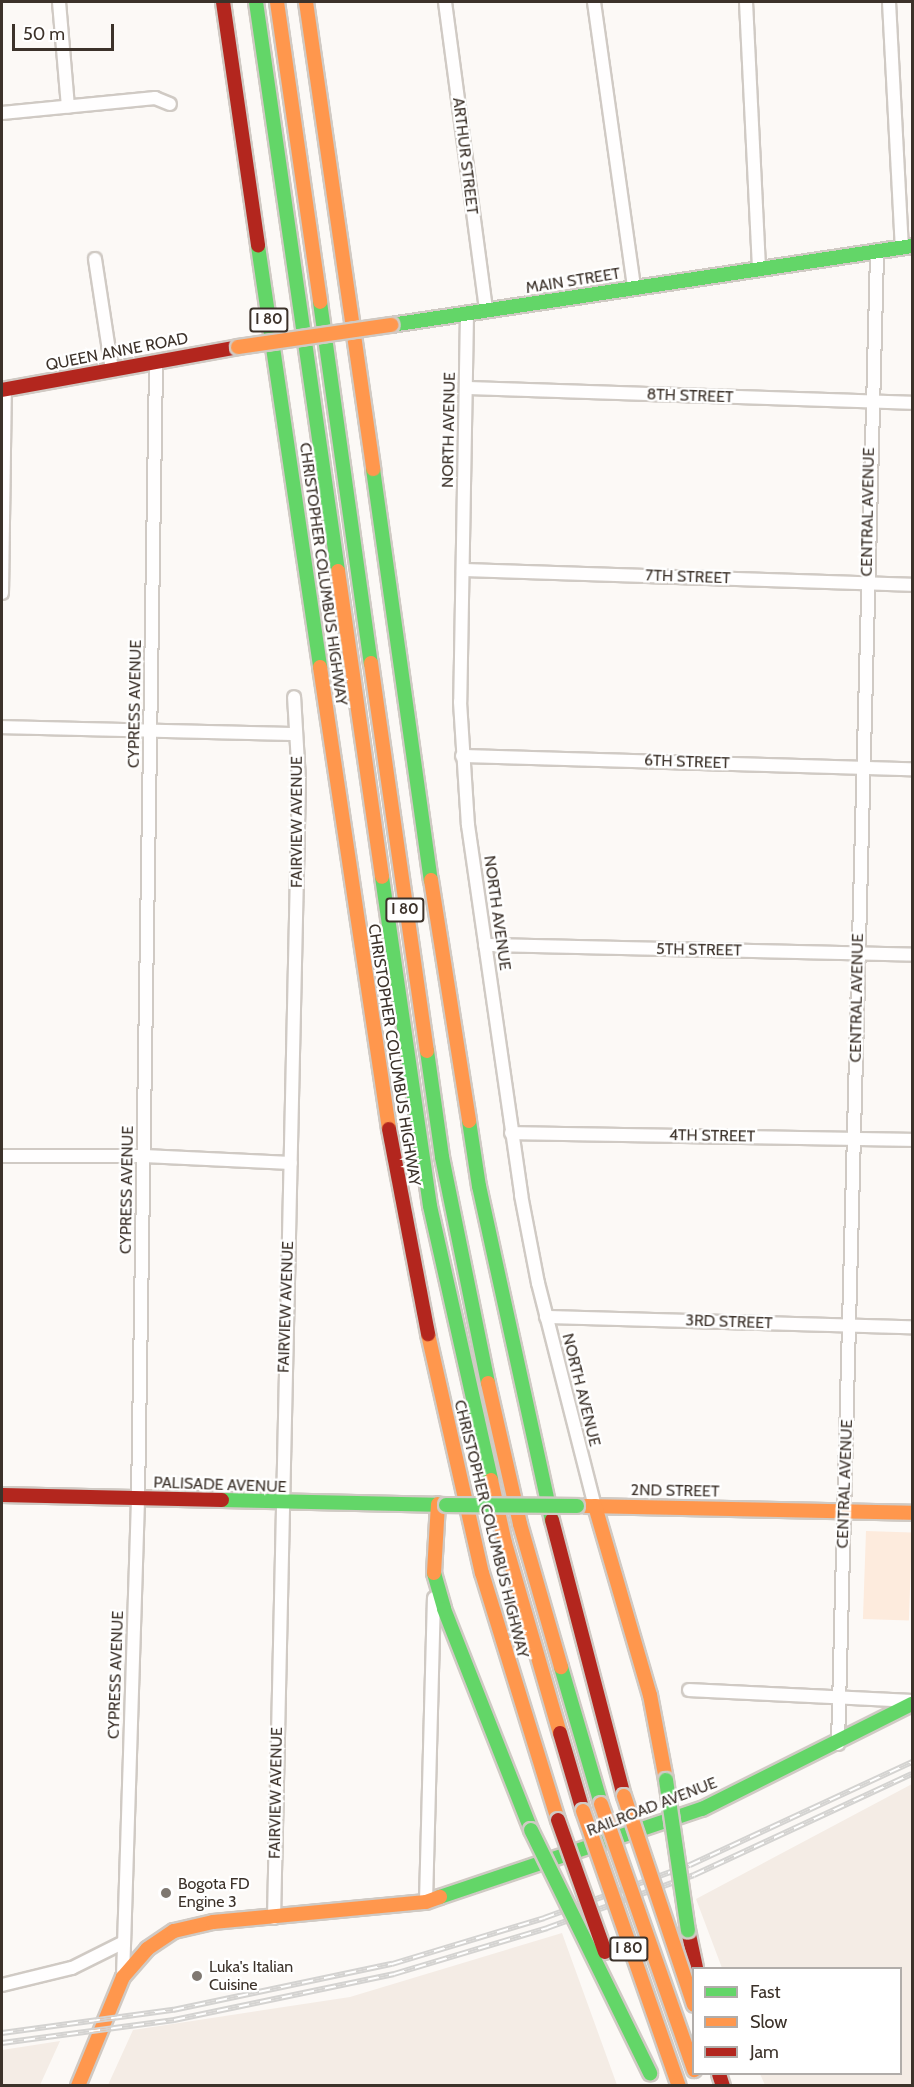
<!DOCTYPE html>
<style>
body{margin:0}
#map{position:relative;width:914px;height:2087px;overflow:hidden;background:#fcf9f6;font-family:Cabin,sans-serif}
div>[style]{position:absolute}
.built>*{inset:0;background:#f4ece5}
.green>*{inset:0;background:#fdebdd;transform-origin:0 0}
.roads{filter:drop-shadow(2px 0 #d0cac4) drop-shadow(-2px 0 #d0cac4) drop-shadow(0 2px #d0cac4) drop-shadow(0 -2px #d0cac4)}
.street>*{height:12px;margin:-6px;padding:0 6px;transform-origin:6px;border-radius:6px;background:#fffefe}
.fast>*{height:14px;margin:-7px;padding:0 7px;transform-origin:7px;border-radius:7px;background:#63d668}
.slow>*{height:14px;margin:-7px;padding:0 7px;transform-origin:7px;border-radius:7px;background:#ff974d}
.jam>*{height:14px;margin:-7px;padding:0 7px;transform-origin:7px;border-radius:7px;background:#b3261e}
.rail>*{height:6px;margin-top:-3px;transform-origin:0;background:repeating-linear-gradient(90deg,#fff 0 11px,#d4d3d1 0 22px);box-sizing:border-box;border-block:2px solid #d4d3d1}
.bridges{filter:drop-shadow(2px 0 #d0cac4) drop-shadow(-2px 0 #d0cac4) drop-shadow(0 2px #d0cac4) drop-shadow(0 -2px #d0cac4)}
.fast-bridge>*{height:14px;margin:-7px;padding:0 7px;transform-origin:7px;border-radius:7px;background:#63d668}
.slow-bridge>*{height:14px;margin:-7px;padding:0 7px;transform-origin:7px;border-radius:7px;background:#ff974d}
.jam-bridge>*{height:14px;margin:-7px;padding:0 7px;transform-origin:7px;border-radius:7px;background:#b3261e}
.dots>*{width:16px;height:16px;translate:-50% -50%;box-sizing:border-box;border:3px solid #fff;border-radius:50%}
span{translate:-50% -50%;white-space:nowrap;text-align:center;line-height:1.15;-webkit-text-stroke:4.5px #fff;paint-order:stroke}
.shield-label span{padding:2px 4px;background:#fff;border:2px solid;border-radius:4px;-webkit-text-stroke-width:0}
.shield-label{font-size:15px;color:#3c322a;font-weight:700}
.street-label{font-size:16px;color:#3c322a}
.poi-label{font-size:16px;color:#3c322a}
.left{translate:0 -50%;text-align:left}
.frame{position:absolute;inset:0;border:3px solid #3c322a;pointer-events:none}
.legend{position:absolute;left:692px;top:1967px;width:210px;height:108px;box-sizing:border-box;background:#fff;border:2px solid #b1adaa;margin:0;padding:8px 10px;list-style:none;font-size:18px;color:#3c322a}
.legend li{display:flex;align-items:center;gap:12px;height:30px}
.legend b{width:30px;border:2px solid #b1adaa}
.scale{position:absolute;left:12px;top:24px;width:102px;height:27px;box-sizing:border-box;border:3px solid #3c322a;border-top:0;padding-left:8px;font-size:18px;line-height:21px;white-space:nowrap;color:#3c322a;-webkit-text-stroke:4px #fff;paint-order:stroke}
</style>
<div id="map">
<div class="built">
<div style="clip-path:polygon(912px 1784px,912px 2085px,765px 2085px,760px 2074px,900px 2074px,900px 1968px,722px 1968px,696px 1899px)"></div>
<div style="clip-path:polygon(562px 1933px,617px 2085px,108px 2085px,133px 2030px,350px 1997px)"></div>
<div style="clip-path:polygon(60px 2041px,40px 2085px,2px 2085px,2px 2050px)"></div>
</div>
<div class="green">
<div style="left:866px;top:1531px;width:46px;height:88px;rotate:2deg"></div>
</div>
<div class="roads">
<div class="street">
<div style="left:59px;top:2px;width:105px;rotate:85.1deg"></div>
<div style="left:445px;top:2px;width:312px;rotate:82.4deg"></div>
<div style="left:594px;top:2px;width:289px;rotate:82deg"></div>
<div style="left:746px;top:2px;width:267px;rotate:87.2deg"></div>
<div style="left:889px;top:2px;width:245px;rotate:87deg"></div>
<div style="left:2px;top:113px;width:154px;rotate:-5.6deg"></div>
<div style="left:155px;top:98px;width:16px;rotate:22deg"></div>
<div style="left:95px;top:259px;width:112px;rotate:81.3deg"></div>
<div style="left:467px;top:314px;width:388px;rotate:91deg"></div>
<div style="left:460px;top:702px;width:123px;rotate:86.3deg"></div>
<div style="left:468px;top:825px;width:374px;rotate:81.8deg"></div>
<div style="left:521px;top:1195px;width:90px;rotate:79.1deg"></div>
<div style="left:538px;top:1283px;width:230px;rotate:75.7deg"></div>
<div style="left:467px;top:388px;width:445px;rotate:1.9deg"></div>
<div style="left:463px;top:570px;width:449px;rotate:1.9deg"></div>
<div style="left:2px;top:593px;width:203px;rotate:-89.2deg"></div>
<div style="left:2px;top:727px;width:294px;rotate:1.4deg"></div>
<div style="left:462px;top:756px;width:450px;rotate:1.7deg"></div>
<div style="left:485px;top:945px;width:427px;rotate:1.3deg"></div>
<div style="left:511px;top:1133px;width:401px;rotate:1deg"></div>
<div style="left:2px;top:1156px;width:142px"></div>
<div style="left:144px;top:1156px;width:147px;rotate:2.7deg"></div>
<div style="left:546px;top:1317px;width:366px;rotate:1.6deg"></div>
<div style="left:689px;top:1690px;width:223px;rotate:2.8deg"></div>
<div style="left:838px;top:1744px;width:1494px;rotate:-88.5deg"></div>
<div style="left:426px;top:1902px;width:304px;rotate:-88.5deg"></div>
<div style="left:274px;top:1918px;width:1138px;rotate:-88.74deg"></div>
<div style="left:299px;top:780px;width:83px;rotate:-93.4deg"></div>
<div style="left:123px;top:1977px;width:478px;rotate:-88.2deg"></div>
<div style="left:138px;top:1499px;width:1138px;rotate:-89.09deg"></div>
<div style="left:2px;top:1985px;width:72px;rotate:-13.7deg"></div>
<div style="left:72px;top:1968px;width:58px;rotate:-26.6deg"></div>
</div>
<div class="fast">
<div style="left:256px;top:2px;width:575px;rotate:81.8deg"></div>
<div style="left:258px;top:246px;width:426px;rotate:81.6deg"></div>
<div style="left:320px;top:302px;width:365px;rotate:82deg"></div>
<div style="left:391px;top:325px;width:527px;rotate:-8.62deg"></div>
<div style="left:373px;top:469px;width:415px;rotate:82deg"></div>
<div style="left:382px;top:877px;width:332px;rotate:81.7deg"></div>
<div style="left:430px;top:1206px;width:281px;rotate:77.4deg"></div>
<div style="left:427px;top:1051px;width:107px;rotate:81.9deg"></div>
<div style="left:442px;top:1157px;width:231px;rotate:78.5deg"></div>
<div style="left:469px;top:1121px;width:66px;rotate:81.3deg"></div>
<div style="left:479px;top:1186px;width:342px;rotate:77.7deg"></div>
<div style="left:222px;top:1500px;width:224px;rotate:1.3deg"></div>
<div style="left:434px;top:1573px;width:37px;rotate:74deg"></div>
<div style="left:444px;top:1609px;width:238px;rotate:68.5deg"></div>
<div style="left:561px;top:1667px;width:143px;rotate:73.7deg"></div>
<div style="left:440px;top:1897px;width:276px;rotate:-18.6deg"></div>
<div style="left:702px;top:1809px;width:235px;rotate:-26.6deg"></div>
</div>
<div class="slow">
<div style="left:277px;top:2px;width:303px;rotate:81.8deg"></div>
<div style="left:306px;top:2px;width:472px;rotate:81.8deg"></div>
<div style="left:338px;top:571px;width:309px;rotate:81.8deg"></div>
<div style="left:371px;top:663px;width:392px;rotate:81.8deg"></div>
<div style="left:320px;top:667px;width:467px;rotate:81.5deg"></div>
<div style="left:431px;top:880px;width:244px;rotate:81deg"></div>
<div style="left:428px;top:1334px;width:245px;rotate:77.3deg"></div>
<div style="left:482px;top:1573px;width:258px;rotate:72.9deg"></div>
<div style="left:488px;top:1383px;width:145px;rotate:77.2deg"></div>
<div style="left:520px;top:1524px;width:149px;rotate:74deg"></div>
<div style="left:491px;top:1480px;width:65px;rotate:77.5deg"></div>
<div style="left:505px;top:1543px;width:198px;rotate:73.9deg"></div>
<div style="left:586px;top:1506px;width:326px;rotate:1.2deg"></div>
<div style="left:595px;top:1506px;width:197px;rotate:73.8deg"></div>
<div style="left:650px;top:1695px;width:86px;rotate:79.3deg"></div>
<div style="left:434px;top:1573px;width:69px;rotate:-86.7deg"></div>
<div style="left:78px;top:2086px;width:118px;rotate:-67.6deg"></div>
<div style="left:123px;top:1977px;width:37px;rotate:-49deg"></div>
<div style="left:147px;top:1949px;width:32px;rotate:-34deg"></div>
<div style="left:174px;top:1931px;width:40px;rotate:-13deg"></div>
<div style="left:213px;top:1922px;width:214px;rotate:-5.4deg"></div>
<div style="left:426px;top:1902px;width:15px;rotate:-20deg"></div>
</div>
<div class="jam">
<div style="left:223px;top:2px;width:246px;rotate:81.8deg"></div>
<div style="left:2px;top:390px;width:240px;rotate:-10.3deg"></div>
<div style="left:389px;top:1129px;width:209px;rotate:79.2deg"></div>
<div style="left:2px;top:1495px;width:220px;rotate:1.3deg"></div>
<div style="left:552px;top:1520px;width:285px;rotate:75.4deg"></div>
<div style="left:560px;top:1733px;width:81px;rotate:73.6deg"></div>
<div style="left:688px;top:1930px;width:39px;rotate:78deg"></div>
<div style="left:719px;top:2074px;width:13px;rotate:72deg"></div>
</div>
</div>
<div class="rail">
<div style="left:2px;top:2033px;width:173px;rotate:-7.7deg"></div>
<div style="left:173px;top:2010px;width:224px;rotate:-11.9deg"></div>
<div style="left:392px;top:1964px;width:159px;rotate:-16.8deg"></div>
<div style="left:544px;top:1918px;width:155px;rotate:-20deg"></div>
<div style="left:690px;top:1865px;width:245px;rotate:-24.9deg"></div>
<div style="left:2px;top:2043px;width:174px;rotate:-7.6deg"></div>
<div style="left:174px;top:2020px;width:225px;rotate:-11.8deg"></div>
<div style="left:394px;top:1974px;width:160px;rotate:-16.7deg"></div>
<div style="left:547px;top:1928px;width:156px;rotate:-19.8deg"></div>
<div style="left:694px;top:1875px;width:240px;rotate:-24.9deg"></div>
</div>
<div class="bridges">
<div class="fast-bridge">
<div style="left:446px;top:1505px;width:131px;rotate:0.4deg"></div>
<div style="left:666px;top:1780px;width:152px;rotate:81.7deg"></div>
<div style="left:531px;top:1830px;width:271px;rotate:63.9deg"></div>
</div>
<div class="slow-bridge">
<div style="left:238px;top:347px;width:155px;rotate:-8.2deg"></div>
<div style="left:624px;top:1796px;width:220px;rotate:71.5deg"></div>
<div style="left:601px;top:1804px;width:282px;rotate:70.7deg"></div>
<div style="left:583px;top:1811px;width:291px;rotate:70.8deg"></div>
</div>
<div class="jam-bridge">
<div style="left:558px;top:1820px;width:140px;rotate:70.4deg"></div>
</div>
</div>
<div class="dots">
<div style="left:166px;top:1893px;background:#7f7871"></div>
<div style="left:197px;top:1976px;background:#7f7871"></div>
</div>
<div class="shield-label">
<span style="left:269px;top:320px">I 80</span>
<span style="left:405px;top:910px">I 80</span>
<span style="left:629px;top:1949px">I 80</span>
</div>
<div class="street-label">
<span style="left:465px;top:156px;rotate:83deg">ARTHUR STREET</span>
<span style="left:573px;top:281px;rotate:-9deg">MAIN STREET</span>
<span style="left:117px;top:352px;rotate:-11deg">QUEEN ANNE ROAD</span>
<span style="left:690px;top:396px;rotate:2deg">8TH STREET</span>
<span style="left:449px;top:430px;rotate:-89deg">NORTH AVENUE</span>
<span style="left:868px;top:512px;rotate:-89deg">CENTRAL AVENUE</span>
<span style="left:323px;top:574px;rotate:82deg">CHRISTOPHER COLUMBUS HIGHWAY</span>
<span style="left:688px;top:577px;rotate:2deg">7TH STREET</span>
<span style="left:135px;top:704px;rotate:-89deg">CYPRESS AVENUE</span>
<span style="left:687px;top:762px;rotate:2deg">6TH STREET</span>
<span style="left:297px;top:822px;rotate:-90deg">FAIRVIEW AVENUE</span>
<span style="left:497px;top:913px;rotate:82deg">NORTH AVENUE</span>
<span style="left:699px;top:950px;rotate:1deg">5TH STREET</span>
<span style="left:857px;top:998px;rotate:-89deg">CENTRAL AVENUE</span>
<span style="left:394px;top:1055px;rotate:81deg">CHRISTOPHER COLUMBUS HIGHWAY</span>
<span style="left:712px;top:1136px;rotate:1deg">4TH STREET</span>
<span style="left:127px;top:1190px;rotate:-89deg">CYPRESS AVENUE</span>
<span style="left:286px;top:1307px;rotate:-88deg">FAIRVIEW AVENUE</span>
<span style="left:729px;top:1322px;rotate:2deg">3RD STREET</span>
<span style="left:581px;top:1390px;rotate:76deg">NORTH AVENUE</span>
<span style="left:845px;top:1484px;rotate:-88deg">CENTRAL AVENUE</span>
<span style="left:220px;top:1485px;rotate:2deg">PALISADE AVENUE</span>
<span style="left:675px;top:1491px;rotate:1deg">2ND STREET</span>
<span style="left:491px;top:1529px;rotate:76deg">CHRISTOPHER COLUMBUS HIGHWAY</span>
<span style="left:116px;top:1675px;rotate:-88deg">CYPRESS AVENUE</span>
<span style="left:276px;top:1793px;rotate:-89deg">FAIRVIEW AVENUE</span>
<span style="left:652px;top:1807px;rotate:-21deg">RAILROAD AVENUE</span>
</div>
<div class="poi-label">
<span class="left" style="left:178px;top:1893px">Bogota FD<br>Engine 3</span>
<span class="left" style="left:209px;top:1976px">Luka's Italian<br>Cuisine</span>
</div>
<div class="frame"></div>
<ul class="legend">
<li><b style="height:8px;background:#63d668"></b>Fast</li>
<li><b style="height:8px;background:#ff974d"></b>Slow</li>
<li><b style="height:8px;background:#b3261e"></b>Jam</li>
</ul>
<div class="scale">50 m</div>
</div>
